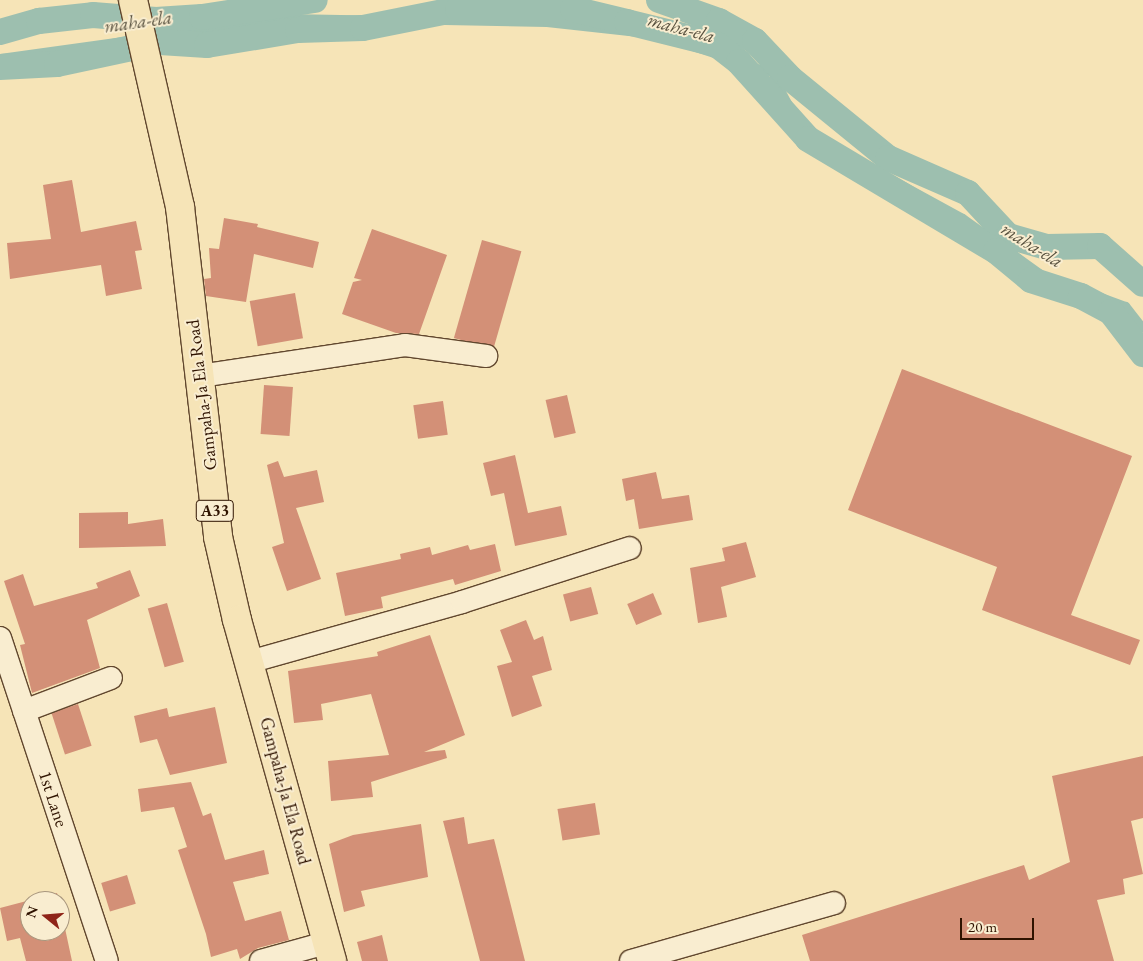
<!DOCTYPE html>
<style>
body{margin:0}
#map{position:relative;width:1143px;height:961px;overflow:hidden;background:#f6e4b7;font-family:"EB Garamond",serif}
div>[style]{position:absolute}
.stream>*{height:8px;margin:-4px;padding:0 4px;transform-origin:4px;border-radius:4px;background:#9dbfaf}
.canal>*{height:26px;margin:-13px;padding:0 13px;transform-origin:13px;border-radius:13px;background:#9dbfaf}
.building>*{inset:0;background:#d39077;transform-origin:0 0}
.roads{filter:drop-shadow(1px 0 #61472e) drop-shadow(-1px 0 #61472e) drop-shadow(0 1px #61472e) drop-shadow(0 -1px #61472e)}
.minor>*{height:22px;margin:-11px;padding:0 11px;transform-origin:11px;border-radius:11px;background:#f9edd0}
.trunk>*{height:28px;margin:-14px;padding:0 14px;transform-origin:14px;border-radius:14px;background:#f6e4b7}
span{translate:-50% -50%;white-space:nowrap;text-align:center;line-height:1.15;-webkit-text-stroke:4px #f9edd0;paint-order:stroke}
.shield-label span{padding:1px 4px;background:#f9edd0;border:1px solid;border-radius:4px;-webkit-text-stroke-width:0}
.shield-label{font-size:16px;color:#2f1300;font-weight:700}
.street-label{font-size:18px;color:#2f1300}
.water-label{font-size:19px;color:#564f3d;font-style:italic}
.north{position:absolute;left:20px;top:891px;width:50px;height:50px;box-sizing:border-box;background:#f9edd0;border:1px solid #a8967d;border-radius:50%;rotate:287deg;font-size:14px;font-weight:700;line-height:20px;text-align:center;color:#2f1300}
.north::after{content:'';display:block;margin:auto;width:18px;height:22px;background:#8f2418;clip-path:polygon(50% 0,100% 100%,50% 72%,0 100%)}
.scale{position:absolute;left:960px;top:918px;width:74px;height:22px;box-sizing:border-box;border:2px solid #2f1300;border-top:0;padding-left:6px;font-size:15px;line-height:18px;white-space:nowrap;color:#2f1300;-webkit-text-stroke:4px #f9edd0;paint-order:stroke}
</style>
<div id="map">
<div class="stream">
<div style="left:0;top:58px;width:291px;rotate:-7.9deg"></div>
<div style="left:288px;top:18px;width:259px;rotate:1.1deg"></div>
<div style="left:547px;top:23px;width:110px;rotate:6.3deg"></div>
<div style="left:656px;top:35px;width:122px;rotate:18.1deg"></div>
<div style="left:772px;top:73px;width:64px;rotate:62.2deg"></div>
<div style="left:802px;top:130px;width:183px;rotate:28.7deg"></div>
<div style="left:963px;top:218px;width:100px;rotate:35.6deg"></div>
<div style="left:1044px;top:276px;width:87px;rotate:20.1deg"></div>
<div style="left:1126px;top:306px;width:28px;rotate:52deg"></div>
</div>
<div class="canal">
<div style="left:659px;top:0;width:64px;rotate:19.3deg"></div>
<div style="left:719px;top:21px;width:41px;rotate:29.1deg"></div>
<div style="left:755px;top:41px;width:51px;rotate:46.6deg"></div>
<div style="left:790px;top:78px;width:127px;rotate:39.2deg"></div>
<div style="left:888px;top:158px;width:87px;rotate:23.6deg"></div>
<div style="left:968px;top:193px;width:59px;rotate:47.1deg"></div>
<div style="left:1008px;top:236px;width:41px;rotate:15.8deg"></div>
<div style="left:1047px;top:247px;width:53px;rotate:-1.1deg"></div>
<div style="left:1100px;top:246px;width:57px;rotate:41.5deg"></div>
<div style="left:0;top:32px;width:41px;rotate:-15.8deg"></div>
<div style="left:39px;top:21px;width:54px;rotate:-6.3deg"></div>
<div style="left:93px;top:15px;width:63px;rotate:4.5deg"></div>
<div style="left:156px;top:20px;width:46px;rotate:-3.7deg"></div>
<div style="left:202px;top:17px;width:114px;rotate:-8.6deg"></div>
<div style="left:0;top:67px;width:57px;rotate:-3deg"></div>
<div style="left:57px;top:64px;width:105px;rotate:-12.1deg"></div>
<div style="left:160px;top:42px;width:47px;rotate:3.7deg"></div>
<div style="left:207px;top:45px;width:92px;rotate:-9.4deg"></div>
<div style="left:298px;top:30px;width:65px;rotate:-1.8deg"></div>
<div style="left:363px;top:28px;width:97px;rotate:-11.3deg"></div>
<div style="left:458px;top:9px;width:115px"></div>
<div style="left:573px;top:9px;width:56px;rotate:13.5deg"></div>
<div style="left:627px;top:22px;width:92px;rotate:13.9deg"></div>
<div style="left:716px;top:44px;width:29px;rotate:38deg"></div>
<div style="left:739px;top:62px;width:103px;rotate:48.1deg"></div>
<div style="left:808px;top:139px;width:219px;rotate:30.8deg"></div>
<div style="left:996px;top:251px;width:45px;rotate:39.6deg"></div>
<div style="left:1031px;top:280px;width:52px;rotate:17.7deg"></div>
<div style="left:1081px;top:296px;width:34px;rotate:28deg"></div>
<div style="left:1111px;top:312px;width:53px;rotate:52.7deg"></div>
</div>
<div class="building">
<div style="clip-path:polygon(72px 180px,81px 232px,136px 221px,142px 250px,135px 251px,142px 289px,106px 296px,101px 265px,10px 279px,7px 243px,51px 239px,43px 185px)"></div>
<div style="clip-path:polygon(224px 218px,258px 224px,257px 227px,319px 242px,313px 268px,254px 254px,246px 302px,206px 296px,204px 279px,211px 278px,209px 248px,219px 249px)"></div>
<div style="clip-path:polygon(372px 229px,447px 255px,419px 334px,396px 333px,342px 314px,353px 282px,362px 280px,354px 278px)"></div>
<div style="left:482px;top:240px;width:41px;height:102px;rotate:16deg"></div>
<div style="left:295px;top:293px;width:46px;height:46px;rotate:80deg"></div>
<div style="clip-path:polygon(902px 369px,1132px 456px,1071px 615px,1140px 640px,1130px 665px,982px 610px,997px 567px,848px 510px)"></div>
<div style="left:264px;top:385px;width:29px;height:49px;rotate:4deg"></div>
<div style="left:567px;top:395px;width:39px;height:22px;rotate:77deg"></div>
<div style="left:443px;top:401px;width:34px;height:30px;rotate:82deg"></div>
<div style="clip-path:polygon(515px 455px,528px 513px,561px 506px,567px 535px,515px 546px,504px 493px,491px 496px,483px 463px)"></div>
<div style="clip-path:polygon(278px 461px,284px 477px,317px 470px,324px 502px,296px 508px,321px 579px,287px 591px,272px 547px,284px 543px,267px 465px)"></div>
<div style="clip-path:polygon(656px 472px,662px 499px,689px 495px,693px 520px,639px 529px,634px 499px,626px 501px,622px 479px)"></div>
<div style="clip-path:polygon(128px 512px,128px 524px,163px 519px,166px 546px,79px 548px,79px 513px)"></div>
<div style="clip-path:polygon(746px 542px,756px 577px,721px 587px,727px 617px,698px 623px,690px 568px,725px 561px,722px 548px)"></div>
<div style="clip-path:polygon(495px 544px,501px 571px,455px 585px,453px 579px,381px 597px,383px 608px,345px 616px,336px 573px,401px 559px,400px 554px,430px 547px,432px 555px,468px 545px,470px 550px)"></div>
<div style="clip-path:polygon(130px 570px,140px 596px,87px 620px,100px 668px,32px 693px,20px 645px,25px 644px,4px 581px,23px 574px,34px 606px,98px 588px,96px 583px)"></div>
<div style="left:591px;top:587px;width:28px;height:29px;rotate:75deg"></div>
<div style="left:653px;top:593px;width:23px;height:28px;rotate:67deg"></div>
<div style="left:167px;top:603px;width:61px;height:20px;rotate:74deg"></div>
<div style="clip-path:polygon(526px 620px,534px 640px,543px 636px,552px 670px,532px 676px,542px 706px,512px 717px,497px 666px,512px 662px,500px 630px)"></div>
<div style="clip-path:polygon(430px 635px,465px 735px,424px 752px,445px 750px,447px 758px,371px 782px,373px 797px,331px 801px,328px 761px,389px 755px,371px 694px,321px 704px,323px 720px,294px 723px,288px 671px,378px 656px,377px 652px)"></div>
<div style="left:78px;top:704px;width:44px;height:28px;rotate:72deg"></div>
<div style="clip-path:polygon(215px 707px,227px 763px,170px 775px,157px 739px,140px 743px,134px 716px,167px 708px,169px 717px)"></div>
<div style="clip-path:polygon(1143px 756px,1143px 818px,1131px 821px,1143px 874px,1123px 879px,1125px 894px,1097px 900px,1114px 961px,810px 961px,802px 935px,1024px 865px,1029px 880px,1070px 862px,1052px 776px)"></div>
<div style="clip-path:polygon(191px 782px,203px 816px,211px 813px,225px 860px,264px 850px,269px 874px,233px 882px,245px 921px,281px 911px,289px 940px,258px 948px,240px 959px,237px 949px,211px 957px,206px 934px,178px 850px,187px 847px,174px 807px,141px 812px,138px 789px)"></div>
<div style="left:595px;top:803px;width:32px;height:38px;rotate:81deg"></div>
<div style="clip-path:polygon(464px 817px,468px 844px,494px 839px,525px 961px,480px 961px,443px 821px)"></div>
<div style="clip-path:polygon(421px 824px,428px 877px,361px 891px,365px 906px,344px 912px,329px 844px,353px 835px)"></div>
<div style="left:127px;top:875px;width:30px;height:27px;rotate:73deg"></div>
<div style="clip-path:polygon(57px 893px,59px 901px,30px 901px,30px 931px,60px 931px,60px 905px,72px 961px,26px 961px,20px 938px,7px 941px,0 908px)"></div>
<div style="clip-path:polygon(382px 935px,388px 961px,362px 961px,357px 942px)"></div>
</div>
<div class="roads">
<div class="minor">
<div style="left:200px;top:376px;width:207px;rotate:-8.6deg"></div>
<div style="left:405px;top:345px;width:82px;rotate:7.7deg"></div>
<div style="left:0;top:638px;width:340px;rotate:71.7deg"></div>
<div style="left:249px;top:662px;width:221px;rotate:-15.7deg"></div>
<div style="left:462px;top:602px;width:176px;rotate:-17.8deg"></div>
<div style="left:24px;top:711px;width:93px;rotate:-20.8deg"></div>
<div style="left:261px;top:961px;width:67px;rotate:-15.5deg"></div>
<div style="left:631px;top:961px;width:211px;rotate:-15.9deg"></div>
</div>
<div class="trunk">
<div style="left:133px;top:0;width:212px;rotate:77.2deg"></div>
<div style="left:180px;top:207px;width:332px;rotate:83.4deg"></div>
<div style="left:218px;top:537px;width:85px;rotate:77.1deg"></div>
<div style="left:237px;top:620px;width:354px;rotate:74.4deg"></div>
</div>
</div>
<div class="shield-label">
<span style="left:215px;top:511px">A33</span>
</div>
<div class="street-label">
<span style="left:202px;top:395px;rotate:-97deg">Gampaha-Ja Ela Road</span>
<span style="left:285px;top:791px;rotate:75deg">Gampaha-Ja Ela Road</span>
<span style="left:53px;top:799px;rotate:72deg">1st Lane</span>
</div>
<div class="water-label">
<span style="left:138px;top:22px;rotate:-8deg">maha-ela</span>
<span style="left:681px;top:28px;rotate:15deg">maha-ela</span>
<span style="left:1032px;top:245px;rotate:32deg">maha-ela</span>
</div>
<div class="north">N</div>
<div class="scale">20 m</div>
</div>
